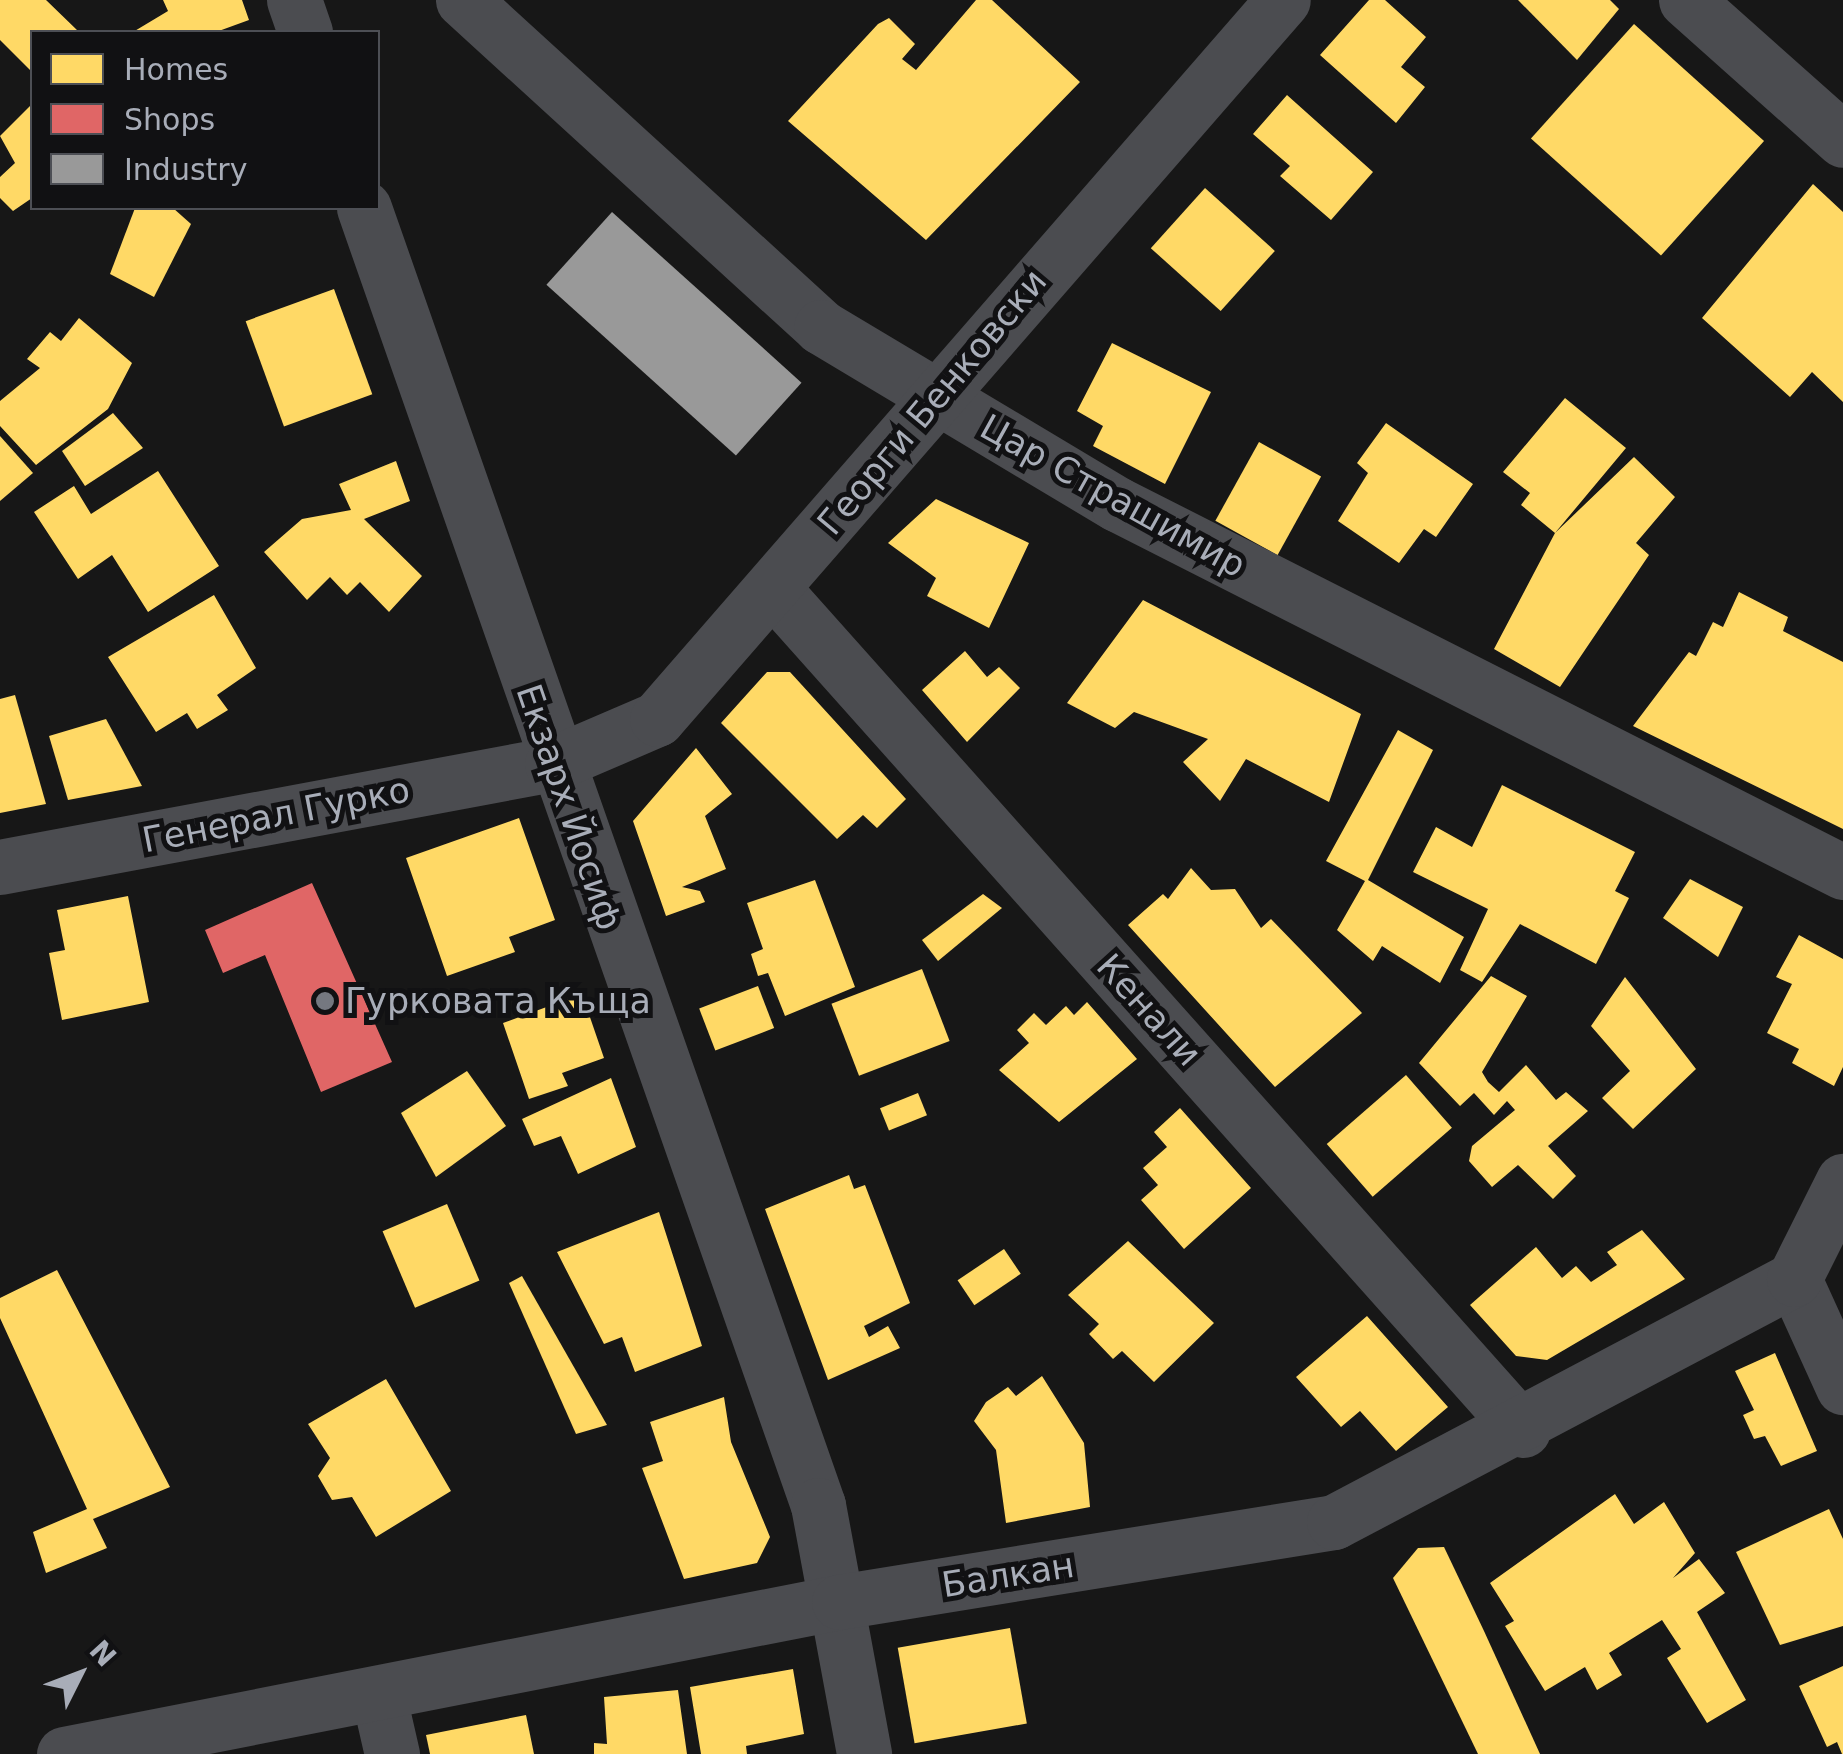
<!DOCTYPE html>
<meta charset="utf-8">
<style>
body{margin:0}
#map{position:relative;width:1843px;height:1754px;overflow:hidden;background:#171717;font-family:"DejaVu Sans",sans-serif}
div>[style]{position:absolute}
.homes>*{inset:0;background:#ffd966;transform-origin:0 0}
.shops>*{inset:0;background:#e06666}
.industry>*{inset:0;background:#999;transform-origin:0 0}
.minor>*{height:55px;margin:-27.5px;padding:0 27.5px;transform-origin:27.5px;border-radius:27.5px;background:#4b4c50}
.dots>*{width:28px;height:28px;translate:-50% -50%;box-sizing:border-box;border:5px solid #111113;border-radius:50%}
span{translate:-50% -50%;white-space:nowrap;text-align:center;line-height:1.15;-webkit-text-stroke:10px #111113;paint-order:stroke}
.street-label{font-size:35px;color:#a8adb8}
.poi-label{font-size:35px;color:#a8adb8}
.left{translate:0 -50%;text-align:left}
.legend{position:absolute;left:30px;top:30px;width:350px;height:180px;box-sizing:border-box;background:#111113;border:2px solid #4d4f55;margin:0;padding:12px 18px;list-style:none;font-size:30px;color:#a8adb8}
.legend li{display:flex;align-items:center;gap:20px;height:50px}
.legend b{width:50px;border:2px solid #4d4f55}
.north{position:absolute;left:30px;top:1624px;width:100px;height:100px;-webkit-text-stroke:8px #111113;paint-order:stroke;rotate:48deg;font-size:28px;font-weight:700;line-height:40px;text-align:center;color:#a8adb8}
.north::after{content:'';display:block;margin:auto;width:35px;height:45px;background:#a8adb8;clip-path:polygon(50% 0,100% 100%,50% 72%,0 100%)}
</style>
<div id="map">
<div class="homes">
<div style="clip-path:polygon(0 0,46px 0,77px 30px,32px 32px,32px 72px,0 40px)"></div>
<div style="clip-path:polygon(163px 0,242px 0,249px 20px,216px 32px,133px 32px,168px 11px)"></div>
<div style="clip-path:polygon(976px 0,992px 0,1080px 82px,926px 240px,788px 121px,878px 24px,889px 18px,915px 44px,902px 59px,916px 70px)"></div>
<div style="clip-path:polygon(1369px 0,1385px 0,1426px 37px,1401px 67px,1425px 87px,1396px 123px,1320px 55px)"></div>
<div style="clip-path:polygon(1518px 0,1610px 0,1619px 9px,1577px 60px)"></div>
<div style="left:1634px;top:24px;width:175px;height:154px;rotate:42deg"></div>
<div style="clip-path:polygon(1287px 95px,1373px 172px,1331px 220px,1280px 176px,1290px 166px,1253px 134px)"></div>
<div style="clip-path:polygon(32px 104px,32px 198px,13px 211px,0 198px,0 177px,15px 163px,0 136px)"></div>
<div style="clip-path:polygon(1813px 184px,1843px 212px,1843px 402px,1812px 372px,1790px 397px,1702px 318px)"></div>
<div style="left:1205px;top:188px;width:94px;height:81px;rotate:42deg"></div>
<div style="clip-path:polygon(135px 208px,173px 208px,191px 224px,154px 297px,110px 274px)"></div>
<div style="left:334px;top:289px;width:112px;height:94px;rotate:70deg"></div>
<div style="clip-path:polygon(79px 318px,132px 363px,108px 409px,36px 465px,0 426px,0 401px,40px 368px,27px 359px,50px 332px,61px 341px)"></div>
<div style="clip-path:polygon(1112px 343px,1211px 392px,1165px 484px,1093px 446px,1103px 426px,1077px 411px)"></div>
<div style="clip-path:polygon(1565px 398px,1626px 448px,1555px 533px,1634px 457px,1675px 497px,1636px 543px,1649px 555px,1560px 687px,1494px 649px,1555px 533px,1521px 505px,1530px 493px,1503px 472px)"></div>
<div style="clip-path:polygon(113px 413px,143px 448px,85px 486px,62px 451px)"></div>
<div style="clip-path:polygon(1386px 423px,1473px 484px,1436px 537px,1424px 529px,1399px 563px,1338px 521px,1368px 473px,1357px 463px)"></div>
<div style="clip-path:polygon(0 436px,33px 473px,0 501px)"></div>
<div style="left:1259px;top:442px;width:71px;height:90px;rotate:29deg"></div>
<div style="clip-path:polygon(396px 461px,410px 501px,364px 519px,422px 576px,389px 612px,360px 582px,347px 595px,330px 577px,307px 600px,264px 552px,302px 519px,351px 510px,339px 484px)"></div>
<div style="clip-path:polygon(158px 471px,219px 566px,148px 612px,112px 555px,78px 579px,34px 512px,74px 486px,91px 514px)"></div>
<div style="clip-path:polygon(936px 499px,1029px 543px,989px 628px,927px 596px,936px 578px,888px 543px)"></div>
<div style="clip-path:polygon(1739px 592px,1788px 617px,1783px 631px,1843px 662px,1843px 829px,1633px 726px,1689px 652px,1696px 656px,1713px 622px,1723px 627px)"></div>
<div style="clip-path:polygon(214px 595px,256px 668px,217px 695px,228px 710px,197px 729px,187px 713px,156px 732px,108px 657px)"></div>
<div style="clip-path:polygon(1143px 600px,1361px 714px,1329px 802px,1246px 759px,1220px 801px,1183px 762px,1208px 739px,1134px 712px,1115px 728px,1067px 703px)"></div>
<div style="clip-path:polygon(965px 651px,987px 677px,999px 667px,1020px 688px,967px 742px,922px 690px)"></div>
<div style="clip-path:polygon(767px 672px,790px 672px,906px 799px,877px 828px,863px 815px,837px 839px,721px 723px)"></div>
<div style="clip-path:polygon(15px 695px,46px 804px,0 813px,0 699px)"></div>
<div style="clip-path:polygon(106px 719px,142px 786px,68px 800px,49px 736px)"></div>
<div style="clip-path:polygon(1398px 730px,1433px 750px,1368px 880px,1464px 937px,1440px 983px,1382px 946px,1373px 961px,1337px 930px,1365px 881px,1326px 861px)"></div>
<div style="clip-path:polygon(696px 748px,732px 794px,705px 816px,726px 869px,682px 887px,700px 891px,705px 902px,666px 916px,633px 821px)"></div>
<div style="clip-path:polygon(1502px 785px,1635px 852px,1615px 891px,1629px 898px,1596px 964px,1520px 924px,1482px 982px,1460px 970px,1488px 909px,1413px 872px,1436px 827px,1472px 847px)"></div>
<div style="clip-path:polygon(519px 818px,555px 920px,509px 937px,515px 952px,447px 976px,406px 858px)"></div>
<div style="clip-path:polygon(1191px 868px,1211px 890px,1235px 889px,1261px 928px,1271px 919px,1362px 1013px,1275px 1087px,1128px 925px,1163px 894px,1168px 899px)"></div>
<div style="clip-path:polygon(1690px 879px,1743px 907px,1718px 957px,1663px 918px)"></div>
<div style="clip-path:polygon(815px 880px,855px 987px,785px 1016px,768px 973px,758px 976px,751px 954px,763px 949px,747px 903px)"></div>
<div style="clip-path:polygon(983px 894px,1002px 908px,938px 961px,922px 940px)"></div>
<div style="clip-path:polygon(128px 896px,149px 1002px,62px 1020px,49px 953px,65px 950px,57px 910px)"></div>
<div style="clip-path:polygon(1799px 935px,1843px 959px,1843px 1067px,1834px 1086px,1792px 1063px,1799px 1049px,1767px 1033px,1792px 984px,1776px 977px)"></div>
<div style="left:922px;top:969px;width:77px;height:97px;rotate:69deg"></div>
<div style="clip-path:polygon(1491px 976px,1527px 996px,1482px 1072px,1488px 1082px,1499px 1092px,1526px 1065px,1556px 1100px,1566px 1092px,1588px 1111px,1548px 1146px,1576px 1176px,1553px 1199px,1518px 1165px,1492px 1187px,1469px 1161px,1472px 1146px,1515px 1110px,1507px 1101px,1494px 1115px,1474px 1093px,1460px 1106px,1419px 1063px)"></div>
<div style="clip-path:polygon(1625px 977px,1696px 1069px,1633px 1129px,1602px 1098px,1630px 1071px,1591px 1026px)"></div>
<div style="left:758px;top:986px;width:45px;height:63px;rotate:69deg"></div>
<div style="clip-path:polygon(582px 994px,604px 1058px,562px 1073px,568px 1086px,529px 1099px,503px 1023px)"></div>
<div style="clip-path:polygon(1087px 1002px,1137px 1059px,1059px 1122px,999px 1070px,1029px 1043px,1017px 1030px,1034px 1013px,1046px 1025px,1066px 1006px,1074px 1015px)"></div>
<div style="clip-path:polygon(467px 1071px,506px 1126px,436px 1177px,401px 1113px)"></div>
<div style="left:1406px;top:1075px;width:70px;height:105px;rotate:49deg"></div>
<div style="clip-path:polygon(611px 1078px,636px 1147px,578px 1174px,561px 1136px,534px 1146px,522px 1119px)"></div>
<div style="left:918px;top:1093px;width:24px;height:41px;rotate:68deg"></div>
<div style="clip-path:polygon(1180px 1108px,1251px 1188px,1184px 1249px,1141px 1200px,1158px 1185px,1143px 1168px,1167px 1147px,1154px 1132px)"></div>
<div style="clip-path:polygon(849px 1175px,854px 1189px,865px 1185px,910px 1303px,864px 1326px,869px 1337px,888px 1326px,900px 1348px,828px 1380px,765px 1209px)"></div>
<div style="left:447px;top:1204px;width:83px;height:70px;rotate:67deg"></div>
<div style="clip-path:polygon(659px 1212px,702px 1346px,635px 1372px,622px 1337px,604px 1344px,557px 1252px)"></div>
<div style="clip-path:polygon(1642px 1230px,1685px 1279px,1547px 1360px,1516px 1356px,1470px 1305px,1536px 1247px,1562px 1278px,1576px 1266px,1591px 1282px,1617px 1265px,1607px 1252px)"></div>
<div style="clip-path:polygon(1128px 1241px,1214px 1323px,1154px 1382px,1122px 1351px,1113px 1359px,1089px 1334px,1099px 1324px,1068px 1295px)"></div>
<div style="left:1004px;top:1249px;width:30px;height:56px;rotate:56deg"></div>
<div style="clip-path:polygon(57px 1270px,170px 1487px,93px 1519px,107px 1548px,46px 1573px,33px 1532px,87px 1509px,0 1318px,0 1298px)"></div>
<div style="clip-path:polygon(522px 1276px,607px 1425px,576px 1434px,509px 1283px)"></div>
<div style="clip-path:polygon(1367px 1316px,1448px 1407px,1396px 1451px,1360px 1411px,1341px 1427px,1296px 1377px)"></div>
<div style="clip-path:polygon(1775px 1353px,1817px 1451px,1781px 1466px,1765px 1436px,1754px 1439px,1743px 1415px,1754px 1410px,1735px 1371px)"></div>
<div style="clip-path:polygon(1042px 1376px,1084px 1443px,1090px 1507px,1006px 1523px,996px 1450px,974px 1421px,986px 1402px,1008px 1387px,1016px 1396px)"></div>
<div style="clip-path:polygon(386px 1379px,451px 1491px,376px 1537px,352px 1497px,332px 1500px,318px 1476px,330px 1458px,308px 1424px)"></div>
<div style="clip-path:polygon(724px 1397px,731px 1442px,770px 1537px,757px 1563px,684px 1579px,642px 1468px,663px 1461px,650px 1422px)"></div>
<div style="clip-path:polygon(1615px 1494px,1634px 1524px,1664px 1502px,1695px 1553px,1673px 1578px,1699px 1559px,1725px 1593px,1697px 1612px,1746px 1700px,1707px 1723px,1667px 1658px,1681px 1649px,1662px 1620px,1609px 1653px,1622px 1675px,1597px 1690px,1585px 1667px,1545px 1691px,1505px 1626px,1514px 1621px,1490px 1583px)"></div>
<div style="clip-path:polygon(1829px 1509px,1843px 1539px,1843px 1626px,1780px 1645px,1736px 1552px)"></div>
<div style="clip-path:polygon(1444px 1547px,1484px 1631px,1540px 1754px,1478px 1754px,1393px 1578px,1418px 1548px)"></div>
<div style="left:1010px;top:1628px;width:97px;height:114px;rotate:80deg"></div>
<div style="clip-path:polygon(1843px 1666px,1843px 1754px,1842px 1754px,1837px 1742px,1827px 1747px,1799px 1686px)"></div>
<div style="clip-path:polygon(793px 1669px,804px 1734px,746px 1746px,747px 1754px,701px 1754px,690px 1687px)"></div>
<div style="clip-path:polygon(678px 1690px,687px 1754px,594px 1754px,594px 1743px,607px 1744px,604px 1697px)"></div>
<div style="clip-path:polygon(526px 1715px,534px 1754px,430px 1754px,426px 1735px)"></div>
</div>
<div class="shops">
<div style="clip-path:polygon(312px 883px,392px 1062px,321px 1092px,265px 955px,223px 973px,205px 930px)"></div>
</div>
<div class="industry">
<div style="left:612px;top:212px;width:255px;height:98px;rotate:42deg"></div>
</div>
<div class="minor">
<div style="left:294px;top:0;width:34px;rotate:71deg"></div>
<div style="left:463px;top:0;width:485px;rotate:42.4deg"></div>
<div style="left:821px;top:327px;width:345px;rotate:30.9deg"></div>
<div style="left:1117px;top:504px;width:814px;rotate:26.88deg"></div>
<div style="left:1686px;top:0;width:210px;rotate:41.7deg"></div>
<div style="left:364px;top:208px;width:1374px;rotate:70.71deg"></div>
<div style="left:818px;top:1505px;width:253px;rotate:79.5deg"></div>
<div style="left:775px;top:591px;width:1124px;rotate:48.28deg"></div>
<div style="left:0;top:867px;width:562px;rotate:-10.57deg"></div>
<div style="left:552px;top:764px;width:114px;rotate:-23.2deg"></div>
<div style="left:657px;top:719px;width:953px;rotate:-48.96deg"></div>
<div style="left:1794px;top:1279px;width:119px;rotate:65.6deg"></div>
<div style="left:378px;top:1693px;width:63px;rotate:77.1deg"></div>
<div style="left:64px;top:1754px;width:790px;rotate:-11.1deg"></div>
<div style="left:839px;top:1602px;width:501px;rotate:-9.18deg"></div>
<div style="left:1334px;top:1522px;width:520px;rotate:-27.85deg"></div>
<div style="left:1794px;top:1279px;width:110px;rotate:-63.4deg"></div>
</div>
<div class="dots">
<div style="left:325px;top:1001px;background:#757880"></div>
</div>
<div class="street-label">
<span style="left:932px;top:402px;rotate:-50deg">Георги Бенковски</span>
<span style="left:1113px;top:496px;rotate:29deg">Цар Страшимир</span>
<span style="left:569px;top:807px;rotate:71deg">Екзарх Йосиф</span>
<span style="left:276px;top:815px;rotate:-11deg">Генерал Гурко</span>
<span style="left:1149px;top:1010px;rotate:48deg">Кенали</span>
<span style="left:1008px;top:1575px;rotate:-9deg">Балкан</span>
</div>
<div class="poi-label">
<span class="left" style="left:345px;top:1001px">Гурковата Къща</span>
</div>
<ul class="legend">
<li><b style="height:28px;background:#ffd966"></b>Homes</li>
<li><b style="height:28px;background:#e06666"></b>Shops</li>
<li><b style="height:28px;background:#999"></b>Industry</li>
</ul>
<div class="north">N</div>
</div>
